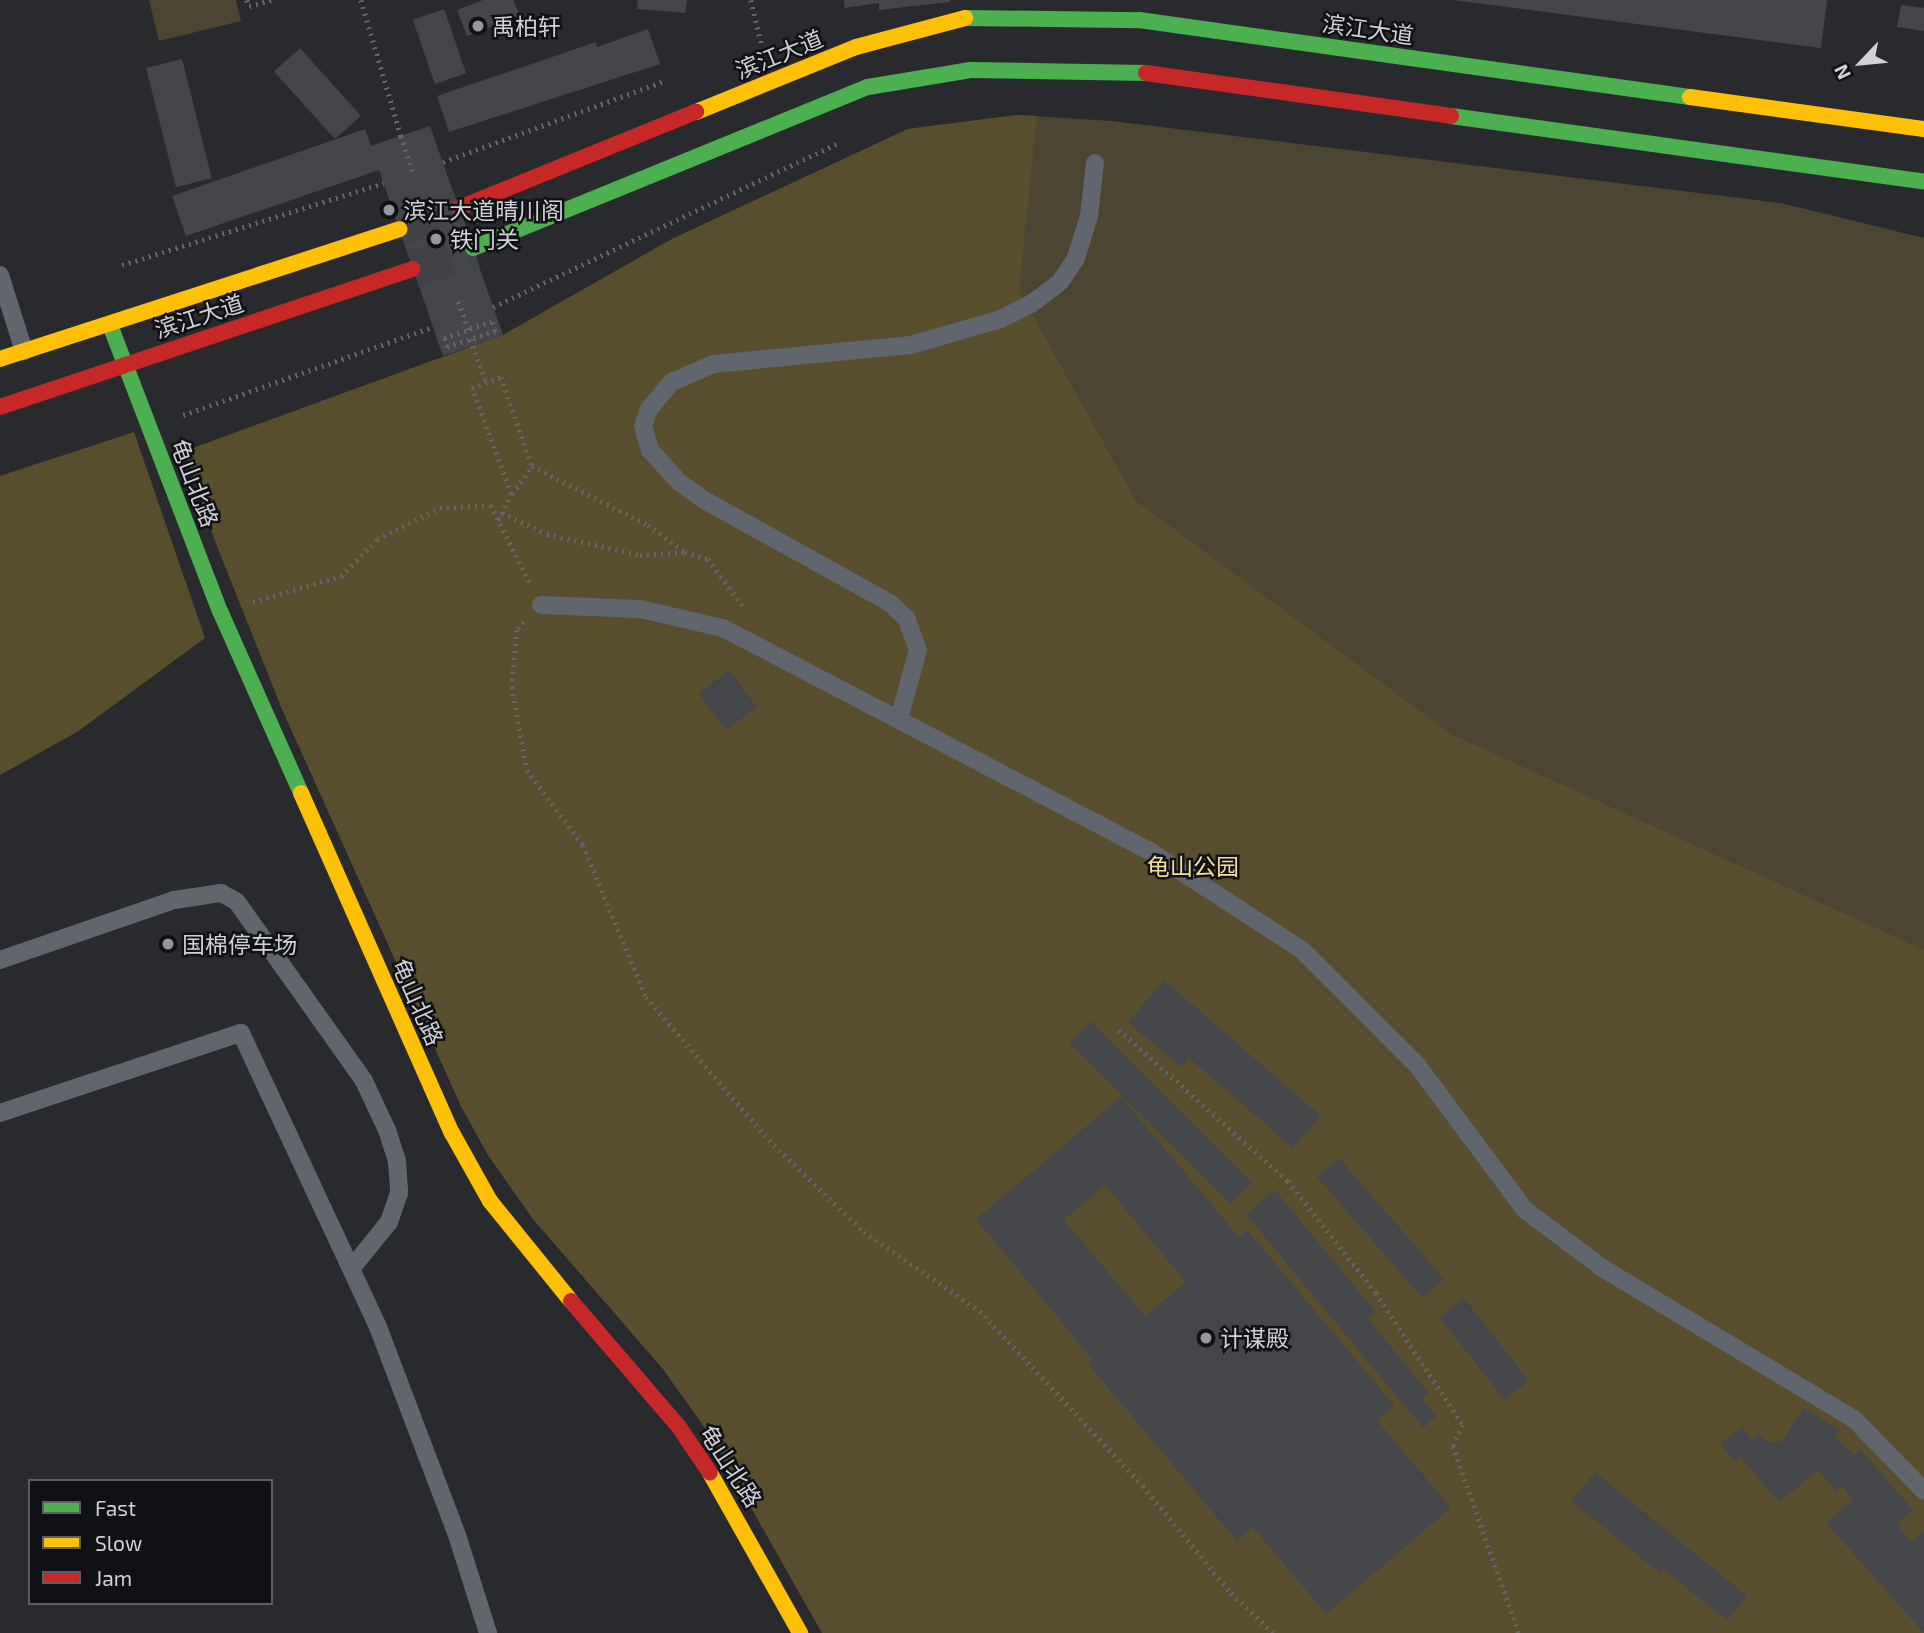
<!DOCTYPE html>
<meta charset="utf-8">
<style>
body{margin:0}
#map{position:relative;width:1924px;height:1633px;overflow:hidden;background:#282a2e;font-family:"Exo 2","Noto Sans SC",sans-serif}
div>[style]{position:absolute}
.green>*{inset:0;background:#4b4531}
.forest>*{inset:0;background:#584e2e}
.building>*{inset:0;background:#45464a;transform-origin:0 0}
.primary-tunnel>*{height:38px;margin-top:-19px;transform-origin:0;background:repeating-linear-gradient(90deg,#414348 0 38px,transparent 0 57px)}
.path>*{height:4.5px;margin-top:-2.25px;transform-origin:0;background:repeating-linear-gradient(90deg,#62666c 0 2px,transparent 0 7px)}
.lane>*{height:18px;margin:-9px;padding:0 9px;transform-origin:9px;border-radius:9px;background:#60656e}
.fast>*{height:16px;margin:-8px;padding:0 8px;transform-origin:8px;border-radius:8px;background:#4caf50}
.slow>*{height:16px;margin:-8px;padding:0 8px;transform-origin:8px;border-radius:8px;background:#ffc107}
.jam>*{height:16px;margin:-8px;padding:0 8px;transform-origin:8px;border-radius:8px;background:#c62828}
.path-bridge>*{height:4.5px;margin-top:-2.25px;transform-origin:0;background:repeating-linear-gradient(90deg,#62666c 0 2px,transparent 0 7px)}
.dots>*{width:19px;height:19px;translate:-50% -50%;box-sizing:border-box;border:4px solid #101115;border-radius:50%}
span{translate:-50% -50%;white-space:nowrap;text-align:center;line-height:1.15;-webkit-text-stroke:5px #101115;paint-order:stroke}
.poi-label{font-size:23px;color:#d0d2d8}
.left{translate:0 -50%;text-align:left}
.street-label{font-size:23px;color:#d0d2d8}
.park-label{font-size:23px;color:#f5df9d}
.legend{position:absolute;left:28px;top:1479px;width:245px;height:126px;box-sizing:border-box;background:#101115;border:2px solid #5d5e63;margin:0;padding:9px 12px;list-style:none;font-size:21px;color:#d0d2d8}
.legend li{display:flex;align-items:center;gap:14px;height:35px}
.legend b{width:35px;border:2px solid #5d5e63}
.north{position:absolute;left:1826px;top:28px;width:70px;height:70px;-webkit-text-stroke:5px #101115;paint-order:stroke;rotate:244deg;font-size:19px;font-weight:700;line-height:28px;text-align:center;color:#d0d2d8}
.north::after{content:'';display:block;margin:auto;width:24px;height:32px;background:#d0d2d8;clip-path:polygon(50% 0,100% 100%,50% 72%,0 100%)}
</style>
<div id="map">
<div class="green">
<div style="clip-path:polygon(149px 0,236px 0,241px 21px,159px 41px)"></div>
<div style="clip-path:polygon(1017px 115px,1112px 121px,1781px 203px,1924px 238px,1924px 1633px,822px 1633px,710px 1435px,663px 1369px,533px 1219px,488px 1155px,461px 1106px,282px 709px,215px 541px,185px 451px,503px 335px,672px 239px,908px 129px)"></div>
</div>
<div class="forest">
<div style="clip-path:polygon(1017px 115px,1037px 116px,1019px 291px,1136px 501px,1451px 734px,1924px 950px,1924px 1633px,822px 1633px,710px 1435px,663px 1369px,533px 1219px,488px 1155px,461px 1106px,282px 709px,215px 541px,185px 451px,503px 335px,672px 239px,908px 129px)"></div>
<div style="clip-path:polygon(134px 432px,205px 638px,77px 732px,0 775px,0 476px)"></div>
</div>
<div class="building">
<div style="clip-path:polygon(483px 0,513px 0,520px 16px,467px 36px,457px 10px)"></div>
<div style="clip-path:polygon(638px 0,687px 0,685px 13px,637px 9px)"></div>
<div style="clip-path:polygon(844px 0,950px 0,950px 2px,879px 10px,879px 3px,845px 8px)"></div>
<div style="clip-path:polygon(1453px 0,1827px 0,1821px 48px)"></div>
<div style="clip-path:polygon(1901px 5px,1924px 8px,1924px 31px,1897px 27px)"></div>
<div style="left:444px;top:9px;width:68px;height:33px;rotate:71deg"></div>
<div style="clip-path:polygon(648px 29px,660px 64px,449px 132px,437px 96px,596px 42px,597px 47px)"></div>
<div style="left:300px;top:48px;width:91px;height:35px;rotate:48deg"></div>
<div style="left:182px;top:59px;width:123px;height:37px;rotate:76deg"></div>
<div style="clip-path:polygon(430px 126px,503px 335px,443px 356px,379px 170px,186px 236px,172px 196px,365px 129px,371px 146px)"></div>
<div style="left:730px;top:670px;width:46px;height:39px;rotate:54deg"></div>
<div style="clip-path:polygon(1164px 980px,1321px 1116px,1293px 1148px,1189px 1058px,1181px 1067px,1128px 1022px)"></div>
<div style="left:1091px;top:1021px;width:228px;height:31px;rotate:45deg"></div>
<div style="clip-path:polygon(evenodd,1121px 1097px,1239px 1237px,1247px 1230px,1395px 1406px,1377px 1420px,1451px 1508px,1326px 1614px,1253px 1527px,1237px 1541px,1088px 1364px,1093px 1360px,976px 1219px,1121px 1097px,1105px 1185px,1186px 1282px,1145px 1316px,1064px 1220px,1105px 1185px)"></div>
<div style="left:1339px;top:1158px;width:160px;height:29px;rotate:49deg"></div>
<div style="clip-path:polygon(1275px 1190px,1376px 1312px,1368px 1319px,1429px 1393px,1422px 1399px,1437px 1416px,1423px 1428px,1246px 1214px)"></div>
<div style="left:1464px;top:1298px;width:105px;height:31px;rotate:52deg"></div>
<div style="clip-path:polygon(1803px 1408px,1840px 1430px,1835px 1437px,1854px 1455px,1861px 1450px,1913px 1510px,1897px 1524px,1912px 1542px,1924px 1531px,1924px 1633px,1826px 1523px,1853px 1500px,1843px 1486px,1836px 1492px,1819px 1470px,1779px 1502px,1740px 1457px,1733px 1461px,1720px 1444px,1742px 1427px,1752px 1440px,1760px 1434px,1767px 1442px,1781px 1443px)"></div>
<div style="clip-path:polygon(1595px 1472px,1747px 1596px,1727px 1620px,1663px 1569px,1660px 1573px,1571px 1501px)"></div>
</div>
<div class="primary-tunnel">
<div style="left:399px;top:229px;width:64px;rotate:-19.3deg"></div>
<div style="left:413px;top:269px;width:64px;rotate:-19.3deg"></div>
</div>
<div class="path">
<div style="left:247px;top:0;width:6px;rotate:72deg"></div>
<div style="left:249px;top:6px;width:23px;rotate:-15deg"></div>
<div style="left:361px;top:0;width:142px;rotate:73.6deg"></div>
<div style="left:751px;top:0;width:47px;rotate:76.6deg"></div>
<div style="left:443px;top:162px;width:233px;rotate:-20.1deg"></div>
<div style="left:122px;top:265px;width:274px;rotate:-17.4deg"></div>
<div style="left:493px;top:307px;width:384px;rotate:-25.4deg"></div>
<div style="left:471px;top:339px;width:46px;rotate:70.8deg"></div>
<div style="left:447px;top:347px;width:51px;rotate:-18.4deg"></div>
<div style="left:495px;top:331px;width:9px;rotate:-108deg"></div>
<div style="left:492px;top:322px;width:25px;rotate:162deg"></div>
<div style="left:183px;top:415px;width:265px;rotate:-19.4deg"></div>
<div style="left:512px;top:494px;width:34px;rotate:-54deg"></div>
<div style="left:502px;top:513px;width:50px;rotate:25deg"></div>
<div style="left:547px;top:534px;width:95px;rotate:12.7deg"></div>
<div style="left:640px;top:555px;width:45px;rotate:-3.8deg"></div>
<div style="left:498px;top:520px;width:29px;rotate:-63deg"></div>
<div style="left:511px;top:494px;width:113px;rotate:-110.2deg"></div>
<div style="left:472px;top:388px;width:31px;rotate:-21deg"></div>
<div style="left:501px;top:377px;width:94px;rotate:70.8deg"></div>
<div style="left:532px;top:466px;width:130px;rotate:27deg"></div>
<div style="left:648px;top:525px;width:46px;rotate:36.1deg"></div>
<div style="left:685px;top:552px;width:24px;rotate:17deg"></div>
<div style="left:708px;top:559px;width:62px;rotate:53.5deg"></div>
<div style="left:253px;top:602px;width:92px;rotate:-16.5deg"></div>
<div style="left:341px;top:576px;width:52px;rotate:-45.8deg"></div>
<div style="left:377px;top:539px;width:70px;rotate:-26.2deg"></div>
<div style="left:440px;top:508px;width:51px;rotate:-3.4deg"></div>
<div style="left:491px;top:505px;width:88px;rotate:63.7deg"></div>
<div style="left:524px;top:622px;width:11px;rotate:131deg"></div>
<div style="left:517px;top:630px;width:57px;rotate:95deg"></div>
<div style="left:512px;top:687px;width:84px;rotate:79.8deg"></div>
<div style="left:527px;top:770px;width:94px;rotate:53.3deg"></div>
<div style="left:583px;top:845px;width:165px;rotate:67.5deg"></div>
<div style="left:646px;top:997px;width:189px;rotate:49.3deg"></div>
<div style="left:769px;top:1140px;width:132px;rotate:44.1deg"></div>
<div style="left:864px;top:1232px;width:140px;rotate:34.3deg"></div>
<div style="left:980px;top:1311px;width:239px;rotate:47deg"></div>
<div style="left:1143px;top:1486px;width:139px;rotate:50.6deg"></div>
<div style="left:1231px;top:1593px;width:58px;rotate:43.6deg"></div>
<div style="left:1119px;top:1030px;width:227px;rotate:41.8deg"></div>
<div style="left:1288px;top:1181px;width:142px;rotate:51.8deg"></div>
<div style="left:1376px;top:1293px;width:158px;rotate:56.6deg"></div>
<div style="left:1463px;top:1425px;width:23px;rotate:115deg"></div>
<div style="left:1453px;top:1446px;width:198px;rotate:70.6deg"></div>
</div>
<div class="lane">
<div style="left:0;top:275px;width:80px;rotate:72.5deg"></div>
<div style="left:541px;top:605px;width:99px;rotate:2.3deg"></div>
<div style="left:640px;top:609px;width:85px;rotate:12.9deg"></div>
<div style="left:723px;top:628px;width:479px;rotate:27.6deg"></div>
<div style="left:1148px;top:850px;width:184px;rotate:33deg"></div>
<div style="left:1302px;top:950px;width:163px;rotate:45deg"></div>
<div style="left:1417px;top:1065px;width:181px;rotate:53.3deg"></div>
<div style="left:1525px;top:1210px;width:99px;rotate:36.8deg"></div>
<div style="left:1604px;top:1269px;width:292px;rotate:31deg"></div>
<div style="left:1854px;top:1419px;width:100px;rotate:45.8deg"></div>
<div style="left:899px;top:719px;width:72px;rotate:-74.6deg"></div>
<div style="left:918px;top:650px;width:33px;rotate:-110deg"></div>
<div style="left:907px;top:619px;width:23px;rotate:-137deg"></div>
<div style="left:890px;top:603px;width:213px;rotate:-151deg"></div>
<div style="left:704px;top:500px;width:32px;rotate:-144deg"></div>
<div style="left:678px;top:481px;width:42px;rotate:-132.1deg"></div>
<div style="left:650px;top:450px;width:25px;rotate:-106deg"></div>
<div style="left:643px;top:426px;width:18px;rotate:-71deg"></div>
<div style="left:649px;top:409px;width:35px;rotate:-50deg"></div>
<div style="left:672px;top:382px;width:45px;rotate:-23.7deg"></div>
<div style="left:713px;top:364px;width:199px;rotate:-5.5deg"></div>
<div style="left:911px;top:345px;width:94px;rotate:-16.1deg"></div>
<div style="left:1001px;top:319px;width:34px;rotate:-27deg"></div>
<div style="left:1031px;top:304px;width:36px;rotate:-37deg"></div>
<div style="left:1060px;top:282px;width:29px;rotate:-56deg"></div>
<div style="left:1076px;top:258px;width:44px;rotate:-72.8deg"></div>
<div style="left:1089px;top:216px;width:53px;rotate:-83.5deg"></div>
<div style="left:0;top:960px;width:184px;rotate:-19deg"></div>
<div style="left:174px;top:900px;width:48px;rotate:-8.5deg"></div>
<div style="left:221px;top:893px;width:18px;rotate:29deg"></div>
<div style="left:237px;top:902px;width:219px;rotate:54.6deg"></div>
<div style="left:364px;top:1081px;width:54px;rotate:64.9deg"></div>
<div style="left:387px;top:1130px;width:33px;rotate:72deg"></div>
<div style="left:397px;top:1161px;width:32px;rotate:86deg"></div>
<div style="left:399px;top:1193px;width:31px;rotate:109deg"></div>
<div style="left:389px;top:1222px;width:60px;rotate:129deg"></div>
<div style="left:0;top:1113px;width:254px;rotate:-18.4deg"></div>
<div style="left:241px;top:1033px;width:324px;rotate:65deg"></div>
<div style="left:378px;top:1327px;width:219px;rotate:69.2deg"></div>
<div style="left:456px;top:1532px;width:106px;rotate:72.4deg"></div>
</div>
<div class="fast">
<div style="left:965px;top:18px;width:174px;rotate:0.7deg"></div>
<div style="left:1139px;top:20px;width:556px;rotate:7.96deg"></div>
<div style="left:1451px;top:116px;width:478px;rotate:7.9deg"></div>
<div style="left:473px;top:248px;width:427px;rotate:-22.2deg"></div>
<div style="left:868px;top:87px;width:104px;rotate:-9.4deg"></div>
<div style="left:971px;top:70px;width:175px;rotate:1deg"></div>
<div style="left:110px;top:325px;width:306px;rotate:69deg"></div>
<div style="left:220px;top:611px;width:199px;rotate:66deg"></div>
</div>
<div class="slow">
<div style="left:1690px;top:97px;width:236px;rotate:7.8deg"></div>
<div style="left:696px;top:112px;width:173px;rotate:-22.1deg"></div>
<div style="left:856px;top:47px;width:113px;rotate:-14.9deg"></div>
<div style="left:0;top:359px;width:420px;rotate:-18deg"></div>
<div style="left:301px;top:793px;width:372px;rotate:66.1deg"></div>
<div style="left:452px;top:1133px;width:78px;rotate:60.8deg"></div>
<div style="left:490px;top:1201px;width:129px;rotate:51deg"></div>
<div style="left:710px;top:1473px;width:184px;rotate:60.6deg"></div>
</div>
<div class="jam">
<div style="left:1146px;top:73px;width:308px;rotate:8deg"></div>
<div style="left:459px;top:208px;width:256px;rotate:-22.1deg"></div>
<div style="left:0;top:407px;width:435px;rotate:-18.5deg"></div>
<div style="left:571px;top:1301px;width:166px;rotate:49.4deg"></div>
<div style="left:679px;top:1427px;width:55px;rotate:56deg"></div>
</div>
<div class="path-bridge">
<div style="left:401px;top:136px;width:42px;rotate:72deg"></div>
<div style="left:447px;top:347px;width:9px;rotate:-108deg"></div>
<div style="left:444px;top:338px;width:25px;rotate:-18deg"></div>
<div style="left:468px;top:330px;width:30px;rotate:-110deg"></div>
</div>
<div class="dots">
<div style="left:478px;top:26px;background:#95979c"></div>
<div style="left:389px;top:210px;background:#95979c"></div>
<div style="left:436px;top:239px;background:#95979c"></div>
<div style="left:168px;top:944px;background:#95979c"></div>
<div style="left:1206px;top:1338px;background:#95979c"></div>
</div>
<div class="poi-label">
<span class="left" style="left:492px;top:26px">禹柏轩</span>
<span class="left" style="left:403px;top:210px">滨江大道晴川阁</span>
<span class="left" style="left:450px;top:239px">铁门关</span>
<span class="left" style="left:182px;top:944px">国棉停车场</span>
<span class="left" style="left:1220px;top:1338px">计谋殿</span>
</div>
<div class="street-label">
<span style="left:1368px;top:29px;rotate:8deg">滨江大道</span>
<span style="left:779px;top:54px;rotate:-22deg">滨江大道</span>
<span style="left:199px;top:316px;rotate:-18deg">滨江大道</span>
<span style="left:195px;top:483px;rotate:69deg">龟山北路</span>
<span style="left:418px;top:1002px;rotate:66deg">龟山北路</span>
<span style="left:731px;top:1466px;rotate:57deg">龟山北路</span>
</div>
<div class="park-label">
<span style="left:1193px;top:866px">龟山公园</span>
</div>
<ul class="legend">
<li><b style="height:9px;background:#4caf50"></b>Fast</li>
<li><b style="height:9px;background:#ffc107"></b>Slow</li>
<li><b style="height:9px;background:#c62828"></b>Jam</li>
</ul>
<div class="north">N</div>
</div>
